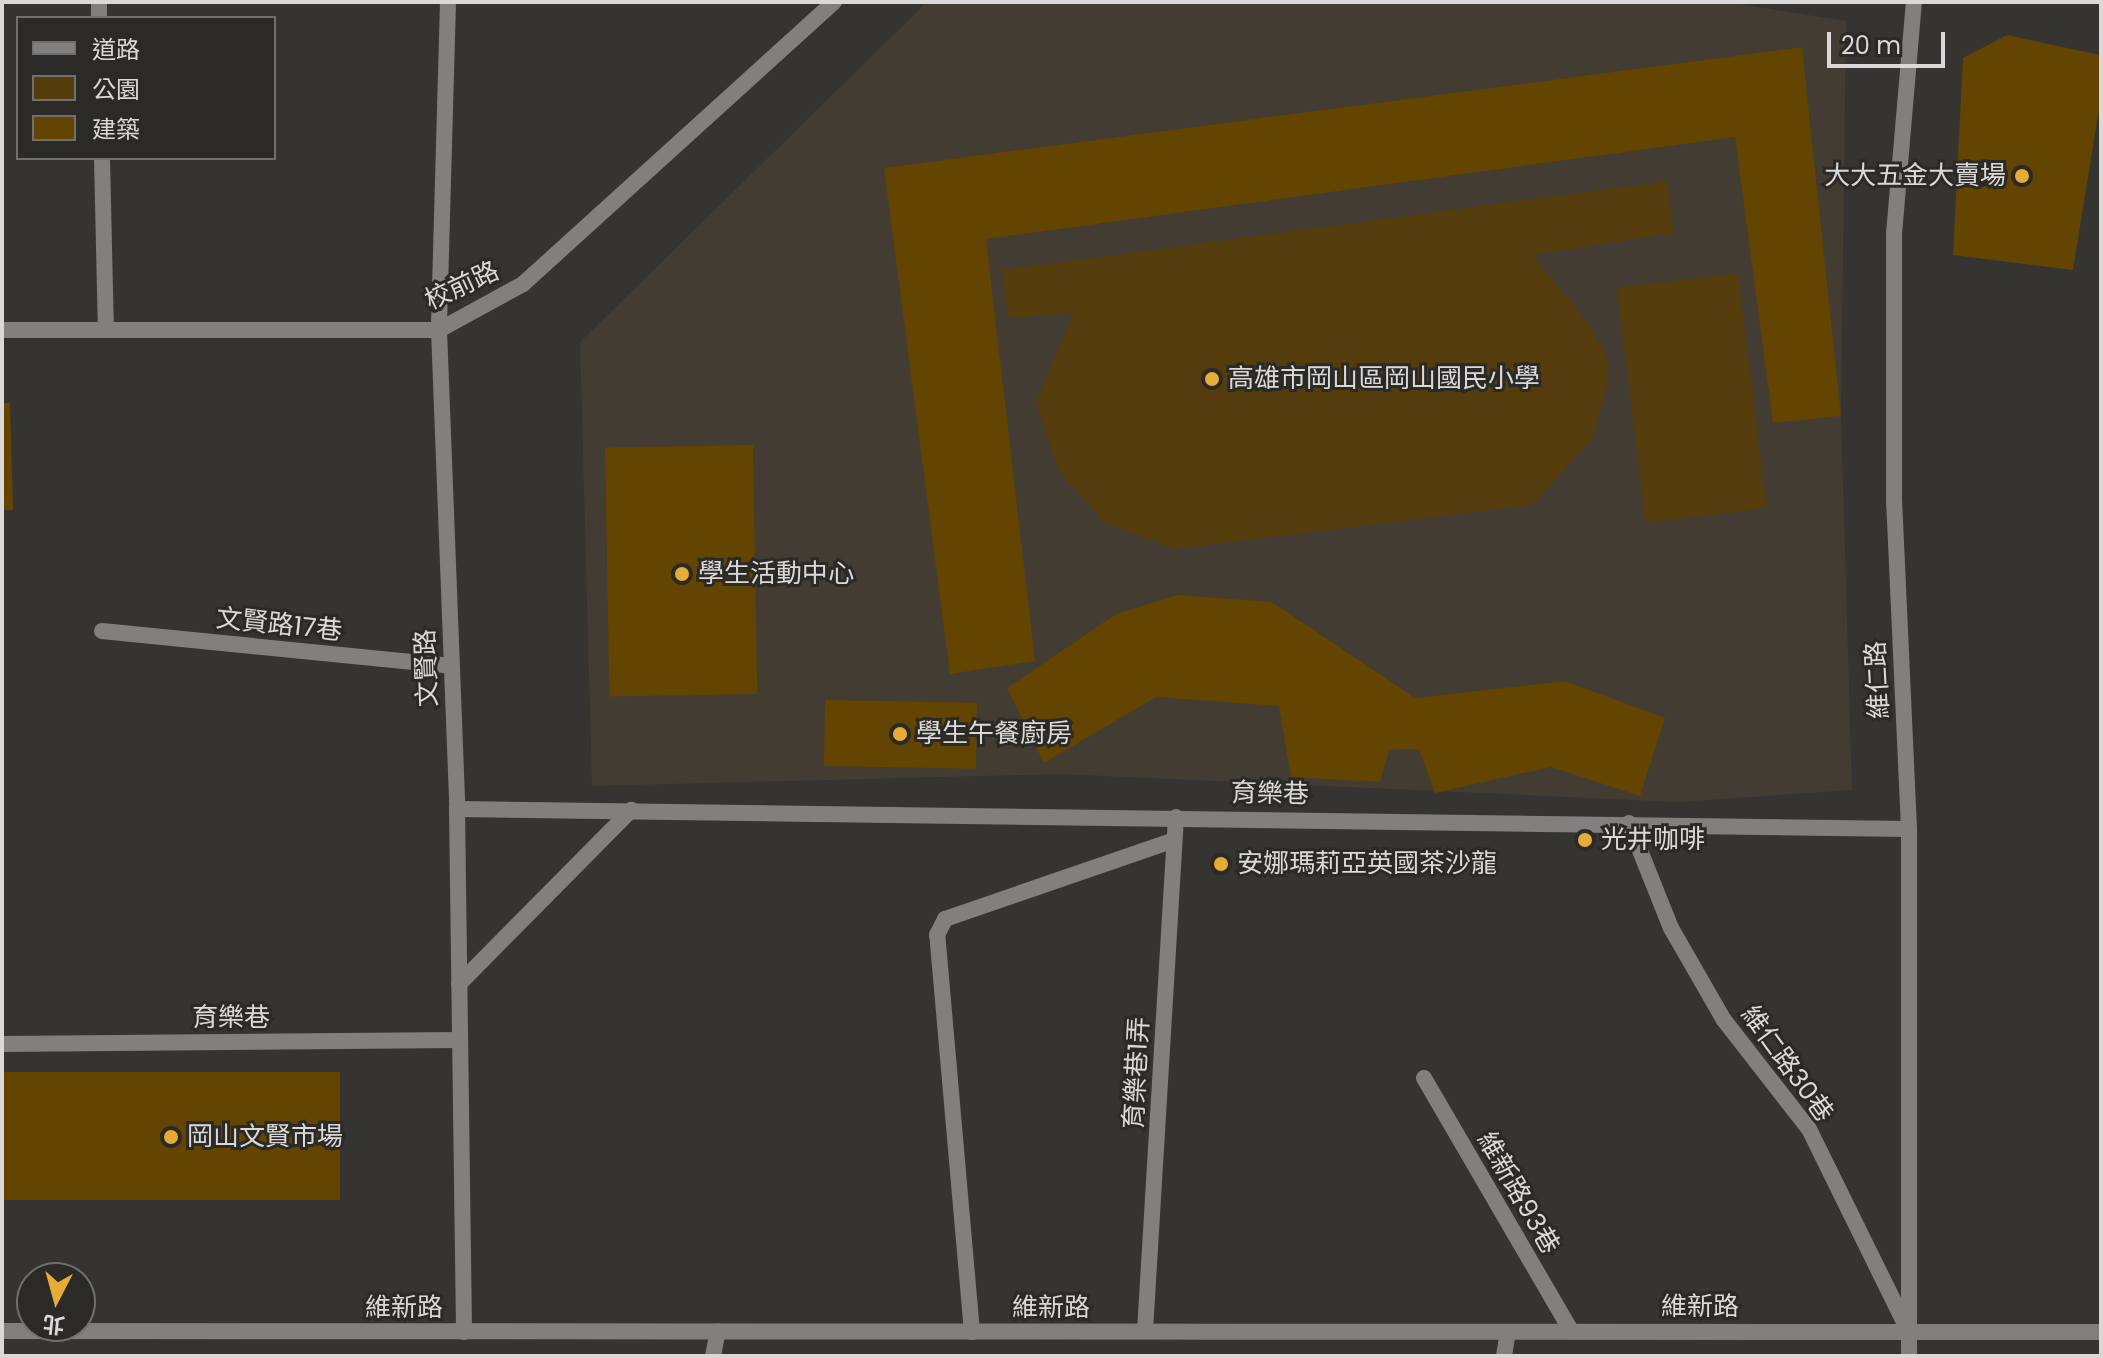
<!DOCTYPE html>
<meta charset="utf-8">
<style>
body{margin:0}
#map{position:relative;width:2103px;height:1358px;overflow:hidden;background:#363430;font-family:Poppins,"Noto Sans TC",sans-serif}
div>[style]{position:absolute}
.built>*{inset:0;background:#423c33}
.green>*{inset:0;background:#543c0c;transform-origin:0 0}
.building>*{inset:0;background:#634400;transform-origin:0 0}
.lane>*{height:16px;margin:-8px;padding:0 8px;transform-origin:8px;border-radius:8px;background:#81807e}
.street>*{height:16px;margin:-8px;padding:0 8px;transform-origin:8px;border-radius:8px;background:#81807e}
.dots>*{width:22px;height:22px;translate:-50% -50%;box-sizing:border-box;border:4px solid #2c2a26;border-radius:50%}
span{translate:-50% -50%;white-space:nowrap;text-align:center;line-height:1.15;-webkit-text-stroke:6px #2c2a26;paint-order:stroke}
.poi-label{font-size:26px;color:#dad9d7}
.right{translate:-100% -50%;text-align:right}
.left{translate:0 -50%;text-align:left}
.street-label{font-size:26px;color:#dad9d7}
.frame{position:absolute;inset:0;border:4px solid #dad9d7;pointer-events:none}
.legend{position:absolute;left:16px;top:16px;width:260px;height:144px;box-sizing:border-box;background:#2c2a26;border:2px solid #72706d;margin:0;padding:10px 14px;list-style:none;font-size:24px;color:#dad9d7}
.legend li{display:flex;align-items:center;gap:16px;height:40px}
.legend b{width:40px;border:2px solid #72706d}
.north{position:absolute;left:16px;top:1262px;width:80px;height:80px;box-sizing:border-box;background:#2c2a26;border:2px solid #72706d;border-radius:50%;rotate:186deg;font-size:22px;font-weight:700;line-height:32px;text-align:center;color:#dad9d7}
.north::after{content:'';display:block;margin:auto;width:28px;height:36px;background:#e7ac37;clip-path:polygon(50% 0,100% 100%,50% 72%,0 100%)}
.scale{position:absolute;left:1827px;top:32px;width:118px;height:36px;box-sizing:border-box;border:4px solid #dad9d7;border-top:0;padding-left:10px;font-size:24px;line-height:28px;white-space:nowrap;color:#dad9d7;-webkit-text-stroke:6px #2c2a26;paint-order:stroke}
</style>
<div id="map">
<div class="built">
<div style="clip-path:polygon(927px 2px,1727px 2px,1846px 21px,1841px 416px,1852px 790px,1678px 802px,1060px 774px,592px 786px,580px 342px)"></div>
</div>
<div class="green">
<div style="clip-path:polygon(1667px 181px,1674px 233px,1532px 255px,1590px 326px,1607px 356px,1608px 381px,1593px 438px,1532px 505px,1175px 549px,1105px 523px,1058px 469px,1036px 402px,1074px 313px,1008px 318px,1002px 270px)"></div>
<div style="left:1738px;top:273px;width:237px;height:122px;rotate:83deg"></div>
</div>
<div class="building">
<div style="clip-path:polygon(2007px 35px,2100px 55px,2101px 97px,2073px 270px,1953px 255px,1963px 58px)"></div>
<div style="clip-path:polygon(1802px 47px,1841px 416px,1773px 423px,1735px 137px,986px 239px,1035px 661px,950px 674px,884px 168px)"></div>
<div style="clip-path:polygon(2px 403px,10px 403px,13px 510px,2px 510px)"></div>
<div style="left:753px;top:445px;width:249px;height:148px;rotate:89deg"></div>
<div style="clip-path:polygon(1177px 595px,1272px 602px,1415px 698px,1565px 681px,1665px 718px,1640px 796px,1551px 767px,1435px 793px,1419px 749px,1389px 750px,1380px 782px,1291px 777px,1279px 706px,1156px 697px,1044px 763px,1007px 688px,1116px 614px)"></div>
<div style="left:825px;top:700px;width:152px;height:66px;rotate:1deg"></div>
<div style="left:340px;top:1072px;width:128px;height:338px;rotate:90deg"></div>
</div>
<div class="lane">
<div style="left:99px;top:2px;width:16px;rotate:90deg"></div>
<div style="left:102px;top:158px;width:172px;rotate:88.7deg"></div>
<div style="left:102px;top:631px;width:351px;rotate:5.7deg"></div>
<div style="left:457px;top:809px;width:1452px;rotate:0.79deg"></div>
<div style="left:1629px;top:823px;width:113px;rotate:68.2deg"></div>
<div style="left:1671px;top:928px;width:106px;rotate:60.1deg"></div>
<div style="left:1724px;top:1020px;width:138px;rotate:52.1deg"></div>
<div style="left:1809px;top:1129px;width:226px;rotate:63.8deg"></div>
<div style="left:1424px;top:1078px;width:293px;rotate:59.8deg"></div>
<div style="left:1145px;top:1331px;width:515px;rotate:-86.55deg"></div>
<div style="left:972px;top:1332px;width:399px;rotate:-95deg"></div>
<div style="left:937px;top:935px;width:18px;rotate:-63deg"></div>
<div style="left:945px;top:919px;width:242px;rotate:-19deg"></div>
<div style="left:713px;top:1356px;width:25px;rotate:-79deg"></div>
<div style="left:1504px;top:1356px;width:24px;rotate:-81deg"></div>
</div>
<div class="street">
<div style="left:448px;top:2px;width:328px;rotate:91.6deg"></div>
<div style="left:439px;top:330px;width:479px;rotate:87.8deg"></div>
<div style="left:457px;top:809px;width:523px;rotate:89.23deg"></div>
<div style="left:2px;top:330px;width:437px"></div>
<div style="left:439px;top:330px;width:96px;rotate:-28.7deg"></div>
<div style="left:523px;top:284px;width:420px;rotate:-42.2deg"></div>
<div style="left:459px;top:984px;width:245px;rotate:-45.3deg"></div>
<div style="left:2px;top:1044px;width:458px;rotate:-0.5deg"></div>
<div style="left:2px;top:1331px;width:2099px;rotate:0.03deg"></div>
<div style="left:1909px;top:1356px;width:527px;rotate:-90deg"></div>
<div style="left:1909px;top:829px;width:326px;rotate:-92.6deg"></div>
<div style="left:1894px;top:503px;width:269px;rotate:-90deg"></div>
<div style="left:1894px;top:234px;width:233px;rotate:-85.1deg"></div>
</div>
<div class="dots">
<div style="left:2022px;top:176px;background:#e7ac37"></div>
<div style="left:1212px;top:379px;background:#e7ac37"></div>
<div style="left:682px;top:574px;background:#e7ac37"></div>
<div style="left:900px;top:734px;background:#e7ac37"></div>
<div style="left:1585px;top:840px;background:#e7ac37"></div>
<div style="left:1221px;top:864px;background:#e7ac37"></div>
<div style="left:171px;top:1137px;background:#e7ac37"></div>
</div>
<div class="poi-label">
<span class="right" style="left:2006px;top:176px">大大五金大賣場</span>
<span class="left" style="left:1228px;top:379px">高雄市岡山區岡山國民小學</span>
<span class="left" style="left:698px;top:574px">學生活動中心</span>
<span class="left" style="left:916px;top:734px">學生午餐廚房</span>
<span class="left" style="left:1601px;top:840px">光井咖啡</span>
<span class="left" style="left:1237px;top:864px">安娜瑪莉亞英國茶沙龍</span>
<span class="left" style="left:187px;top:1137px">岡山文賢市場</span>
</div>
<div class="street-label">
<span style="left:462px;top:286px;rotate:-25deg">校前路</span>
<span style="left:279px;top:625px;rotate:6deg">文賢路17巷</span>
<span style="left:427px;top:668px;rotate:-92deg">文賢路</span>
<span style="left:1878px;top:680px;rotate:-93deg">維仁路</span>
<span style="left:1270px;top:794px;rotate:1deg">育樂巷</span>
<span style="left:231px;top:1018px">育樂巷</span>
<span style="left:1787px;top:1064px;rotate:54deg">維仁路30巷</span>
<span style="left:1137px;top:1073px;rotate:-87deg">育樂巷1弄</span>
<span style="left:1518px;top:1193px;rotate:60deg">維新路93巷</span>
<span style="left:1700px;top:1307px">維新路</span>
<span style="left:404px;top:1308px">維新路</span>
<span style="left:1051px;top:1308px">維新路</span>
</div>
<div class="frame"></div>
<ul class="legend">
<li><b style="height:10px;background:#81807e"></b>道路</li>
<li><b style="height:22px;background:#543c0c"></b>公園</li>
<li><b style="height:22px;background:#634400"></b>建築</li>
</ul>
<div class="north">北</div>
<div class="scale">20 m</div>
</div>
